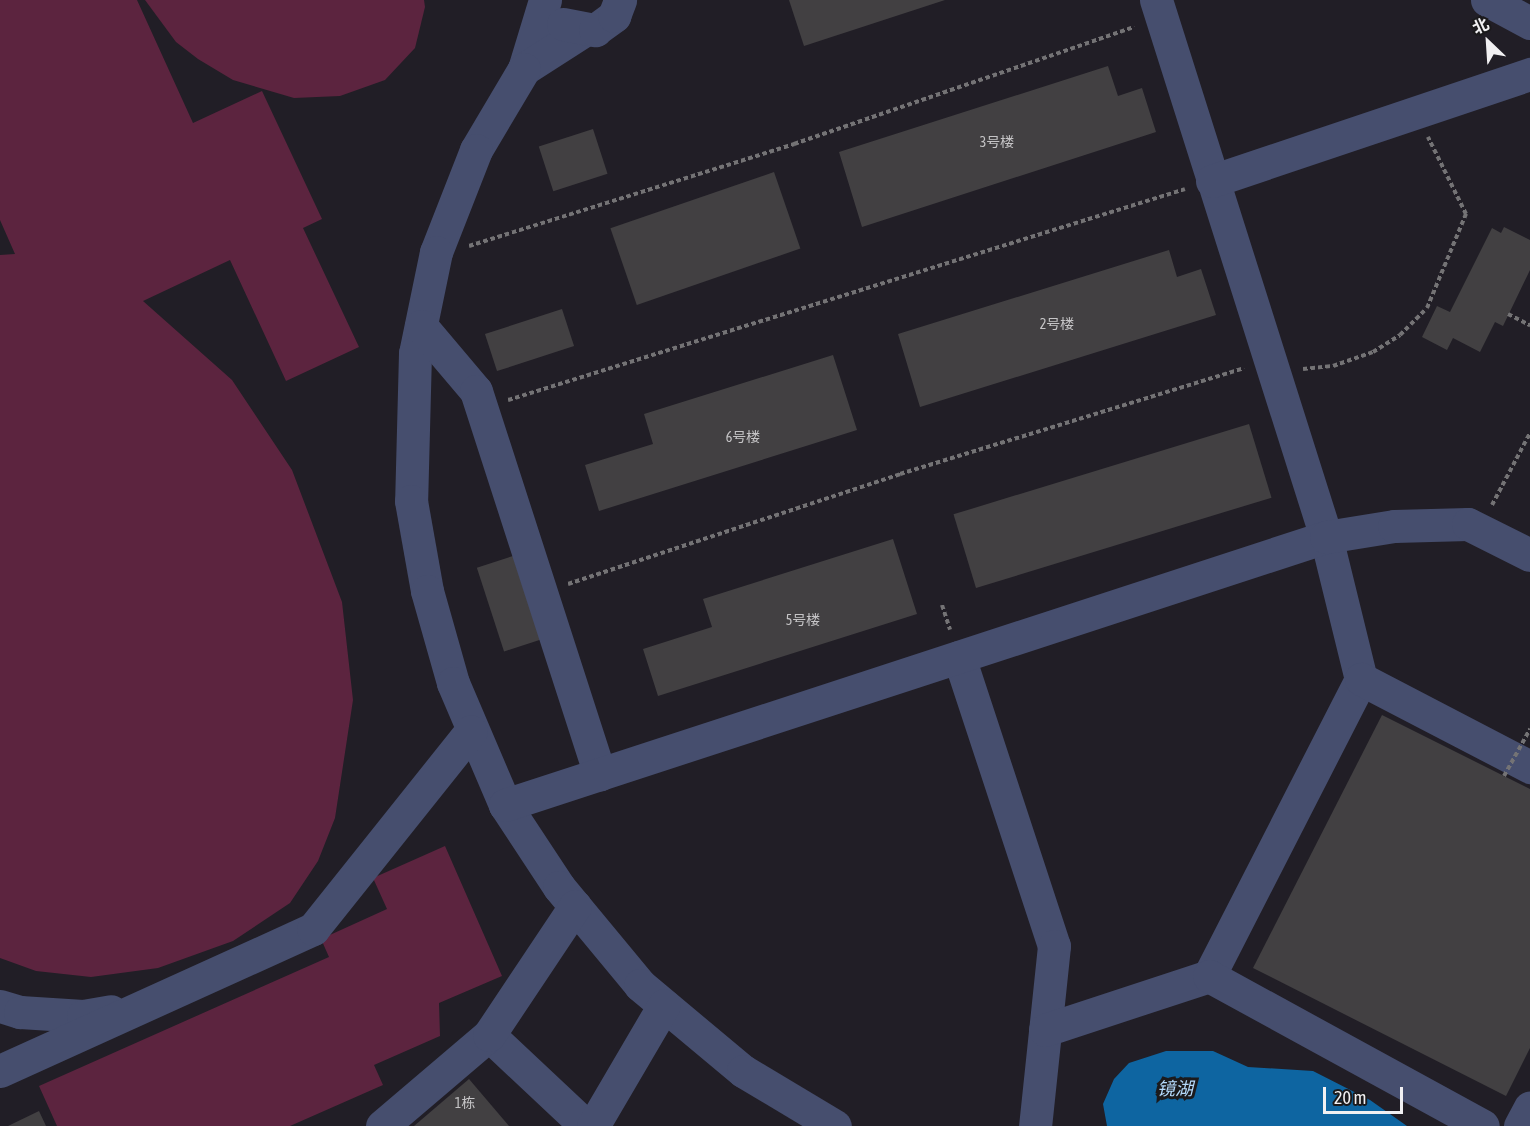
<!DOCTYPE html>
<meta charset="utf-8">
<style>
body{margin:0}
#map{position:relative;width:1530px;height:1126px;overflow:hidden;background:#1b1a1c;font-family:"Asap Condensed","Noto Sans SC",sans-serif}
div>[style]{position:absolute}
.built>*{inset:0;background:#211e26;transform-origin:0 0}
.green>*{inset:0;background:#5c243f}
.water>*{inset:0;background:#0e65a1}
.building>*{inset:0;background:#424042;transform-origin:0 0}
.path>*{height:4px;margin-top:-2px;transform-origin:0;background:repeating-linear-gradient(90deg,#747375 0 4.5px,transparent 0 7.5px)}
.minor>*{height:33px;margin:-16.5px;padding:0 16.5px;transform-origin:16.5px;border-radius:16.5px;background:#464e6e}
.path-bridge>*{height:4px;margin-top:-2px;transform-origin:0;background:repeating-linear-gradient(90deg,#747375 0 4.5px,transparent 0 7.5px)}
span{translate:-50% -50%;white-space:nowrap;text-align:center;line-height:1.15;-webkit-text-stroke:6px #1b1a1c;paint-order:stroke}
.number-label{font-size:14px;color:#c5c4c6}
.number-label span{-webkit-text-stroke-width:0}
.water-label{font-size:18px;color:#b5dafb;font-style:italic}
.north{position:absolute;left:1458px;top:12px;width:60px;height:60px;-webkit-text-stroke:4px #1b1a1c;paint-order:stroke;rotate:335deg;font-size:16px;font-weight:700;line-height:24px;text-align:center;color:#f1f0f2}
.north::after{content:'';display:block;margin:auto;width:21px;height:27px;background:#f1f0f2;clip-path:polygon(50% 0,100% 100%,50% 72%,0 100%)}
.scale{position:absolute;left:1323px;top:1087px;width:80px;height:27px;box-sizing:border-box;border:3px solid #f1f0f2;border-top:0;padding-left:8px;font-size:18px;line-height:21px;white-space:nowrap;color:#f1f0f2;-webkit-text-stroke:4px #1b1a1c;paint-order:stroke}
</style>
<div id="map">
<div class="built">
<div style="left:0;top:0;width:1530px;height:1126px"></div>
</div>
<div class="green">
<div style="clip-path:polygon(0 0,137px 0,193px 123px,262px 91px,322px 219px,303px 228px,359px 347px,286px 381px,230px 260px,143px 301px,232px 380px,292px 470px,342px 602px,353px 700px,335px 818px,318px 861px,290px 903px,233px 941px,158px 968px,91px 977px,36px 971px,0 958px,0 255px,15px 254px,0 220px)"></div>
<div style="clip-path:polygon(145px 0,424px 0,425px 7px,415px 48px,385px 80px,340px 96px,294px 98px,233px 80px,198px 59px,176px 42px)"></div>
<div style="clip-path:polygon(445px 846px,502px 976px,439px 1003px,440px 1036px,374px 1065px,383px 1085px,290px 1126px,57px 1126px,39px 1086px,329px 957px,321px 939px,387px 909px,373px 878px)"></div>
</div>
<div class="water">
<div style="clip-path:polygon(1166px 1051px,1213px 1051px,1248px 1067px,1313px 1071px,1370px 1100px,1407px 1126px,1107px 1126px,1103px 1104px,1114px 1079px,1129px 1063px)"></div>
</div>
<div class="building">
<div style="clip-path:polygon(789px 0,945px 0,804px 46px)"></div>
<div style="clip-path:polygon(1108px 66px,1118px 96px,1142px 88px,1156px 132px,862px 227px,839px 152px)"></div>
<div style="left:593px;top:129px;width:47px;height:57px;rotate:72deg"></div>
<div style="left:774px;top:172px;width:81px;height:173px;rotate:71deg"></div>
<div style="clip-path:polygon(1504px 227px,1530px 240px,1530px 270px,1503px 326px,1495px 322px,1480px 352px,1453px 338px,1447px 350px,1422px 337px,1437px 306px,1450px 312px,1492px 228px,1501px 233px)"></div>
<div style="clip-path:polygon(1169px 250px,1177px 277px,1201px 269px,1216px 315px,920px 407px,898px 334px)"></div>
<div style="left:562px;top:309px;width:39px;height:81px;rotate:72deg"></div>
<div style="clip-path:polygon(833px 355px,857px 430px,599px 511px,585px 465px,653px 444px,644px 414px)"></div>
<div style="left:1249px;top:424px;width:77px;height:309px;rotate:73deg"></div>
<div style="clip-path:polygon(893px 539px,917px 614px,658px 696px,643px 649px,712px 627px,703px 599px)"></div>
<div style="left:513px;top:556px;width:88px;height:38px;rotate:72deg"></div>
<div style="clip-path:polygon(1382px 715px,1530px 789px,1530px 1048px,1506px 1096px,1253px 968px)"></div>
<div style="clip-path:polygon(469px 1079px,509px 1126px,414px 1126px)"></div>
<div style="clip-path:polygon(39px 1111px,46px 1126px,8px 1126px)"></div>
</div>
<div class="path">
<div style="left:469px;top:246px;width:341px;rotate:-17.4deg"></div>
<div style="left:794px;top:144px;width:360px;rotate:-19deg"></div>
<div style="left:1508px;top:314px;width:25px;rotate:27deg"></div>
<div style="left:1303px;top:369px;width:30px;rotate:-6deg"></div>
<div style="left:1333px;top:366px;width:42px;rotate:-19.3deg"></div>
<div style="left:1373px;top:352px;width:32px;rotate:-32deg"></div>
<div style="left:1400px;top:335px;width:38px;rotate:-45deg"></div>
<div style="left:1427px;top:308px;width:102px;rotate:-67.5deg"></div>
<div style="left:1466px;top:214px;width:86px;rotate:-116.3deg"></div>
<div style="left:508px;top:400px;width:709px;rotate:-17.31deg"></div>
<div style="left:1492px;top:505px;width:81px;rotate:-62.2deg"></div>
<div style="left:568px;top:584px;width:350px;rotate:-18.3deg"></div>
<div style="left:900px;top:474px;width:360px;rotate:-17.1deg"></div>
<div style="left:942px;top:605px;width:26px;rotate:72deg"></div>
</div>
<div class="minor">
<div style="left:545px;top:0;width:72px;rotate:106.9deg"></div>
<div style="left:524px;top:69px;width:70px;rotate:-32.8deg"></div>
<div style="left:1156px;top:0;width:563px;rotate:72.43deg"></div>
<div style="left:1326px;top:537px;width:146px;rotate:76.2deg"></div>
<div style="left:1487px;top:0;width:49px;rotate:28.1deg"></div>
<div style="left:563px;top:24px;width:33px;rotate:11deg"></div>
<div style="left:595px;top:30px;width:24px;rotate:-36deg"></div>
<div style="left:614px;top:16px;width:17px;rotate:-69deg"></div>
<div style="left:524px;top:69px;width:94px;rotate:120.7deg"></div>
<div style="left:476px;top:150px;width:110px;rotate:111.4deg"></div>
<div style="left:436px;top:252px;width:103px;rotate:101.7deg"></div>
<div style="left:415px;top:353px;width:148px;rotate:91.5deg"></div>
<div style="left:411px;top:501px;width:91px;rotate:79.9deg"></div>
<div style="left:427px;top:591px;width:96px;rotate:74.2deg"></div>
<div style="left:453px;top:683px;width:133px;rotate:66.9deg"></div>
<div style="left:505px;top:805px;width:98px;rotate:56.6deg"></div>
<div style="left:559px;top:887px;width:127px;rotate:50.4deg"></div>
<div style="left:640px;top:985px;width:134px;rotate:39.9deg"></div>
<div style="left:743px;top:1071px;width:107px;rotate:30.9deg"></div>
<div style="left:1212px;top:181px;width:336px;rotate:-18.6deg"></div>
<div style="left:421px;top:326px;width:85px;rotate:49.8deg"></div>
<div style="left:476px;top:391px;width:403px;rotate:72.1deg"></div>
<div style="left:959px;top:657px;width:304px;rotate:71.8deg"></div>
<div style="left:1054px;top:946px;width:181px;rotate:96deg"></div>
<div style="left:505px;top:805px;width:864px;rotate:-18.08deg"></div>
<div style="left:1326px;top:537px;width:69px;rotate:-9.2deg"></div>
<div style="left:1394px;top:526px;width:74px;rotate:-1.5deg"></div>
<div style="left:1468px;top:524px;width:69px;rotate:26.6deg"></div>
<div style="left:1209px;top:976px;width:334px;rotate:-62.9deg"></div>
<div style="left:1361px;top:679px;width:191px;rotate:27.5deg"></div>
<div style="left:0;top:1006px;width:21px;rotate:17deg"></div>
<div style="left:20px;top:1012px;width:63px;rotate:3.6deg"></div>
<div style="left:83px;top:1016px;width:28px;rotate:-10deg"></div>
<div style="left:1045px;top:1030px;width:173px;rotate:-18.2deg"></div>
<div style="left:1209px;top:976px;width:312px;rotate:28.7deg"></div>
<div style="left:489px;top:1035px;width:133px;rotate:43.2deg"></div>
<div style="left:0;top:1071px;width:344px;rotate:-24.4deg"></div>
<div style="left:313px;top:929px;width:253px;rotate:-51.4deg"></div>
<div style="left:382px;top:1126px;width:140px;rotate:-40.4deg"></div>
<div style="left:489px;top:1035px;width:155px;rotate:-56.3deg"></div>
<div style="left:593px;top:1126px;width:140px;rotate:-59.6deg"></div>
<div style="left:1520px;top:1126px;width:21px;rotate:-62deg"></div>
</div>
<div class="path-bridge">
<div style="left:1504px;top:776px;width:54px;rotate:-61deg"></div>
</div>
<div class="number-label">
<span style="left:997px;top:142px">3号楼</span>
<span style="left:1057px;top:324px">2号楼</span>
<span style="left:743px;top:437px">6号楼</span>
<span style="left:803px;top:620px">5号楼</span>
<span style="left:465px;top:1103px">1栋</span>
</div>
<div class="water-label">
<span style="left:1175px;top:1089px">镜湖</span>
</div>
<div class="north">北</div>
<div class="scale">20 m</div>
</div>
